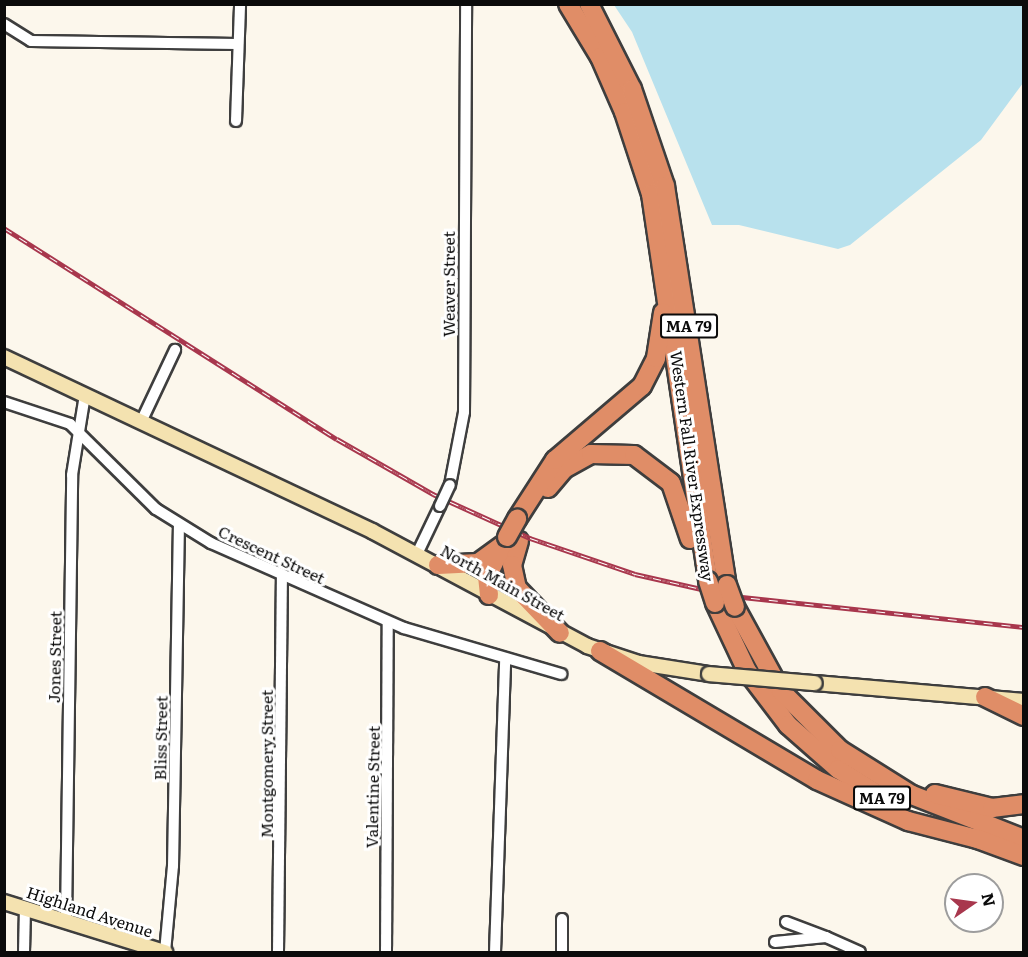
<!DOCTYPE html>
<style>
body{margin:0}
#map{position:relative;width:1028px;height:957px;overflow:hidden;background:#fcf7ec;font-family:Literata,serif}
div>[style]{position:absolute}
.water>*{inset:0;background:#b8e1ed}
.roads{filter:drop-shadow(2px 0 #3e3e3e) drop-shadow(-2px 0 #3e3e3e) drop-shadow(0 2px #3e3e3e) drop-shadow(0 -2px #3e3e3e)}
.street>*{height:10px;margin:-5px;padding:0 5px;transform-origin:5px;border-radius:5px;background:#fff}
.secondary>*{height:14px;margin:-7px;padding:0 7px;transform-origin:7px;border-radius:7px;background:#f4e2b0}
.highway>*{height:18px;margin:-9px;padding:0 9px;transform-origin:9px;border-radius:9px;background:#e08d67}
.rail>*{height:5px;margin-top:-2.5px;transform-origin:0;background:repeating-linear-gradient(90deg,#fff 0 9px,#a8374d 0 18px);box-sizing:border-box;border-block:2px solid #a8374d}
.bridges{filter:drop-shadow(2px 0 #3e3e3e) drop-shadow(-2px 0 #3e3e3e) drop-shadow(0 2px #3e3e3e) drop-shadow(0 -2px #3e3e3e)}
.street-bridge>*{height:10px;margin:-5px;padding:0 5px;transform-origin:5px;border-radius:5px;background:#fff}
.secondary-bridge>*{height:14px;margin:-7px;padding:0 7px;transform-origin:7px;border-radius:7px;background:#f4e2b0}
.highway-bridge>*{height:18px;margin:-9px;padding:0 9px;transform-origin:9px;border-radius:9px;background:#e08d67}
span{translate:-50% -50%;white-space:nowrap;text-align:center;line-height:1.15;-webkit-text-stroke:6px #fff;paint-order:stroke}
.shield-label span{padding:2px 4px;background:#fff;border:2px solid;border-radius:4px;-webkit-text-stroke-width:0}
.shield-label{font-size:15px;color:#0b0b0b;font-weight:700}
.street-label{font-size:16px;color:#0b0b0b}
.frame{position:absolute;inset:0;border:6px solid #0b0b0b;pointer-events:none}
.north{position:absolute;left:944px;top:873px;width:60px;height:60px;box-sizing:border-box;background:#fff;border:2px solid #9d9d9d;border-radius:50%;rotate:77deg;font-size:16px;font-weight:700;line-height:24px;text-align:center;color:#0b0b0b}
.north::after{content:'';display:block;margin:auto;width:21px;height:27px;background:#a8374d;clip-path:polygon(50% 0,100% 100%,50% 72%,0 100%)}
</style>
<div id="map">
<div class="water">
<div style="clip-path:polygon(614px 5px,1023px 5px,1023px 83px,981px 140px,850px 245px,838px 249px,739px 225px,712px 225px,632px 32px)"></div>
</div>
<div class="roads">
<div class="street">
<div style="left:4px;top:24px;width:32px;rotate:32deg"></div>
<div style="left:31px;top:41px;width:206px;rotate:0.8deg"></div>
<div style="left:236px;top:121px;width:117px;rotate:-88deg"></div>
<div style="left:4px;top:402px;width:70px;rotate:18.4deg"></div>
<div style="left:70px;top:424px;width:121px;rotate:44.7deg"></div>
<div style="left:156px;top:509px;width:65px;rotate:31.7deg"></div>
<div style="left:211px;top:543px;width:211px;rotate:23.8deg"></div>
<div style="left:404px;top:628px;width:164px;rotate:16.3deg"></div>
<div style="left:141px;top:422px;width:80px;rotate:-64.7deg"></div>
<div style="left:450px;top:485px;width:74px;rotate:-79.1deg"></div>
<div style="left:464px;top:412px;width:408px;rotate:-89.7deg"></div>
<div style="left:417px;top:554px;width:53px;rotate:-64.4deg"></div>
<div style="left:66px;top:920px;width:445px;rotate:-89.2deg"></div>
<div style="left:72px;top:475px;width:81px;rotate:-80.8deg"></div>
<div style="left:786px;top:922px;width:43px;rotate:20.6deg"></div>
<div style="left:775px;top:942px;width:51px;rotate:-5.6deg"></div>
<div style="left:826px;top:937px;width:37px;rotate:24deg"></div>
<div style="left:24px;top:952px;width:45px;rotate:-88.7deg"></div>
<div style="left:165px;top:952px;width:86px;rotate:-84.7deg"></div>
<div style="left:173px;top:866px;width:342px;rotate:-89deg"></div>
<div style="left:278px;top:952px;width:376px;rotate:-89.4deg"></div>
<div style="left:386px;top:952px;width:330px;rotate:-89.7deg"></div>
<div style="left:495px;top:952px;width:293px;rotate:-88deg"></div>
<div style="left:562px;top:952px;width:33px;rotate:-90deg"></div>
</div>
<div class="secondary">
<div style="left:4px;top:357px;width:407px;rotate:25.3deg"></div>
<div style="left:372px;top:531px;width:244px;rotate:28.1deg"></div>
<div style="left:587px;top:646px;width:55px;rotate:18.1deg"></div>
<div style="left:639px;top:663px;width:71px;rotate:8.9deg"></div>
<div style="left:815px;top:683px;width:210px;rotate:4.9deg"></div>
<div style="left:4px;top:902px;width:169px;rotate:17.3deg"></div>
</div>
<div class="highway">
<div style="left:568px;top:4px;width:62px;rotate:58.9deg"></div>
<div style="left:600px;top:57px;width:60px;rotate:66.4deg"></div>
<div style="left:624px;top:112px;width:86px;rotate:71.8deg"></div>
<div style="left:651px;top:194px;width:391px;rotate:81.6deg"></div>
<div style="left:589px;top:4px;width:95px;rotate:63.2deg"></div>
<div style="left:632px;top:89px;width:102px;rotate:71.2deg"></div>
<div style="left:665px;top:186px;width:404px;rotate:81.2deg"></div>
<div style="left:548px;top:488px;width:25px;rotate:-50deg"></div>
<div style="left:564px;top:469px;width:31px;rotate:-29deg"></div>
<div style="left:591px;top:454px;width:43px;rotate:1.3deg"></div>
<div style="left:634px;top:455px;width:46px;rotate:37.1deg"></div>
<div style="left:671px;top:483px;width:59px;rotate:71.3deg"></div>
<div style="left:517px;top:519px;width:70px;rotate:-57.2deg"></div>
<div style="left:555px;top:460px;width:114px;rotate:-40.4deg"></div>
<div style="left:642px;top:386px;width:31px;rotate:-63deg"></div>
<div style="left:656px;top:358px;width:46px;rotate:-81.2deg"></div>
<div style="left:519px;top:541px;width:25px;rotate:106deg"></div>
<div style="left:512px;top:565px;width:24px;rotate:78deg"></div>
<div style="left:517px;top:588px;width:62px;rotate:46.3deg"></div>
<div style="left:438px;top:565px;width:40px;rotate:-2.9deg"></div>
<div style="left:478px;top:563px;width:31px;rotate:-36deg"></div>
<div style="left:489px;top:595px;width:18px;rotate:-96deg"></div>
<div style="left:487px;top:577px;width:28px;rotate:-64deg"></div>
<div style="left:715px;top:603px;width:75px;rotate:64.8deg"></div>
<div style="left:747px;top:671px;width:68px;rotate:52.8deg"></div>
<div style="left:788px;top:725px;width:67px;rotate:41.3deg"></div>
<div style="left:838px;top:769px;width:69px;rotate:32.5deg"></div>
<div style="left:735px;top:607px;width:96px;rotate:61.3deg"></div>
<div style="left:781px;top:691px;width:83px;rotate:45deg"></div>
<div style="left:840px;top:750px;width:85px;rotate:32deg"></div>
<div style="left:912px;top:795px;width:120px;rotate:21.4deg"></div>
<div style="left:600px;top:651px;width:252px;rotate:30.7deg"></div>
<div style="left:817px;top:780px;width:100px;rotate:24.3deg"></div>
<div style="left:908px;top:821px;width:80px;rotate:14.6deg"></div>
<div style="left:985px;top:697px;width:43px;rotate:26deg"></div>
<div style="left:935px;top:794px;width:59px;rotate:13.8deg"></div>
<div style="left:992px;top:808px;width:32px;rotate:-7deg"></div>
<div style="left:975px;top:838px;width:52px;rotate:20.2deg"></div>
</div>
</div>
<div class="rail">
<div style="left:4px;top:228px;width:394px;rotate:32.4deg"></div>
<div style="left:337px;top:439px;width:111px;rotate:29.8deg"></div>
<div style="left:433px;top:494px;width:107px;rotate:24.4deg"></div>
<div style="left:530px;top:538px;width:111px;rotate:18.9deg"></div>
<div style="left:635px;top:574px;width:100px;rotate:12.7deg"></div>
<div style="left:733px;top:596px;width:293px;rotate:6.1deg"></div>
</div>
<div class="bridges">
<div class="street-bridge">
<div style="left:440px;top:506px;width:23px;rotate:-65deg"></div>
</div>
<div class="secondary-bridge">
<div style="left:709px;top:674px;width:106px;rotate:4.9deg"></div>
</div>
<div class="highway-bridge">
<div style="left:507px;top:537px;width:21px;rotate:-61deg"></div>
<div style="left:708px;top:581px;width:23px;rotate:72deg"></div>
<div style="left:727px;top:585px;width:23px;rotate:70deg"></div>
</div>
</div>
<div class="shield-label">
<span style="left:689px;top:326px">MA 79</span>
<span style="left:882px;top:798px">MA 79</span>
</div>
<div class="street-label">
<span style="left:448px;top:284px;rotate:-90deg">Weaver Street</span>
<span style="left:693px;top:466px;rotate:82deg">Western Fall River Expressway</span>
<span style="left:272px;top:554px;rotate:25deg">Crescent Street</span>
<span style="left:503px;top:582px;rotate:29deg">North Main Street</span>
<span style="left:54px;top:657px;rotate:-89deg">Jones Street</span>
<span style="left:160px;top:738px;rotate:-89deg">Bliss Street</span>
<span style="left:266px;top:764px;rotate:-90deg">Montgomery Street</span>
<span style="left:372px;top:787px;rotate:-89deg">Valentine Street</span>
<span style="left:90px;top:911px;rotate:18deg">Highland Avenue</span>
</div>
<div class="frame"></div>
<div class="north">N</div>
</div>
